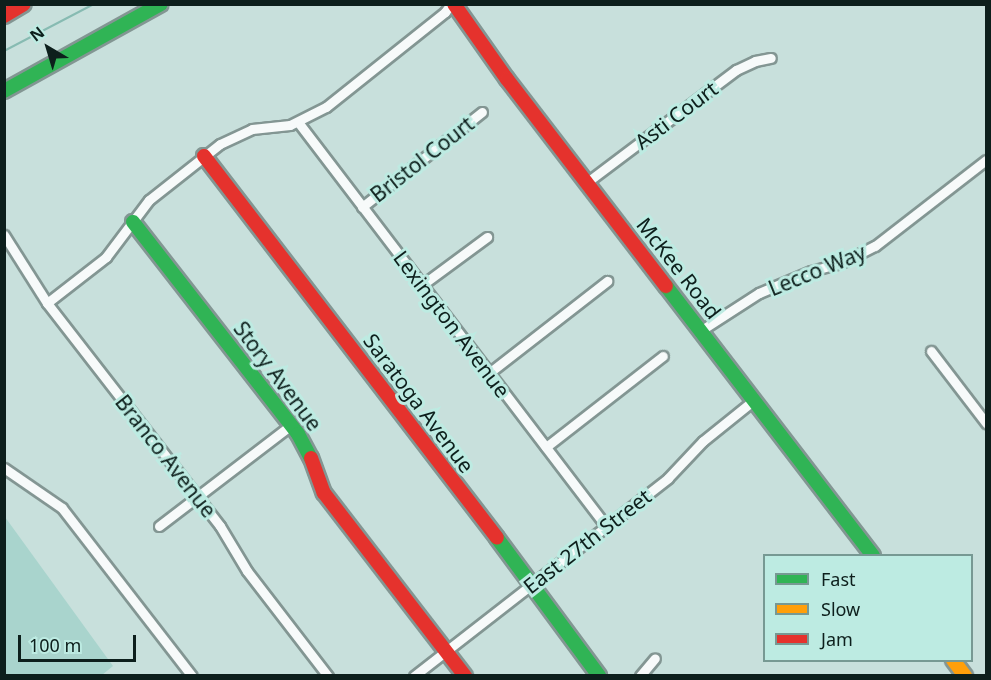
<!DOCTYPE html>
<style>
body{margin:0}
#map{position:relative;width:991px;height:680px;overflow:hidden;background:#c8e0dc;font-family:"Noto Sans",sans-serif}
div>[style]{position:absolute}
.green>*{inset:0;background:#a9d4cd}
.stream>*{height:2px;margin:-1px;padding:0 1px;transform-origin:1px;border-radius:1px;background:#87bbb2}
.roads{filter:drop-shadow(2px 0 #839693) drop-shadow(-2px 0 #839693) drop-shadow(0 2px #839693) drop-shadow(0 -2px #839693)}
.street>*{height:9px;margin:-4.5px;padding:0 4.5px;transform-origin:4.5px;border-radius:4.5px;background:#f7fafa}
.fast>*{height:14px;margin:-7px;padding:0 7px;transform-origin:7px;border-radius:7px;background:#30b455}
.slow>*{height:14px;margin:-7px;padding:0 7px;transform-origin:7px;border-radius:7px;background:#ff9f0a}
.jam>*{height:14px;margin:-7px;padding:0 7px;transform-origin:7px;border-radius:7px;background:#e5322d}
span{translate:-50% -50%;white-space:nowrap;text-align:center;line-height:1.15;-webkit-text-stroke:6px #bdebe2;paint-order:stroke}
.street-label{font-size:21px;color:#0d1f1c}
.frame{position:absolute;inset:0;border:6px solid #0d1f1c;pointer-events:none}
.legend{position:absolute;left:763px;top:554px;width:210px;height:108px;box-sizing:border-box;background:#bdebe2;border:2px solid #779993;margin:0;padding:8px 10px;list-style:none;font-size:18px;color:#0d1f1c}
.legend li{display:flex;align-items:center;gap:12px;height:30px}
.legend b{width:30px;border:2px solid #779993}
.north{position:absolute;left:18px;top:18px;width:60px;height:60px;-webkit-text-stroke:4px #bdebe2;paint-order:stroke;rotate:322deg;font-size:16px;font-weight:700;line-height:24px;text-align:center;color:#0d1f1c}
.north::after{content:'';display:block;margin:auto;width:21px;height:27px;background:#0d1f1c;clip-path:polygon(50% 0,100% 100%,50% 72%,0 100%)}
.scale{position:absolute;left:18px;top:635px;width:118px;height:27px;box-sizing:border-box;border:3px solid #0d1f1c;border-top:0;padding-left:8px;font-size:18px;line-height:21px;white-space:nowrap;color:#0d1f1c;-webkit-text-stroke:4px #bdebe2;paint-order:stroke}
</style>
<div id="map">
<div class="green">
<div style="clip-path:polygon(5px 517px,113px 666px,102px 675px,5px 675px)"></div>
</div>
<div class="stream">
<div style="left:4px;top:51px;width:102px;rotate:-27.6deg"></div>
</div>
<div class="roads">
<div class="street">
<div style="left:298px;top:122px;width:508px;rotate:52.68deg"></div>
<div style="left:586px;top:183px;width:188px;rotate:-37deg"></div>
<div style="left:736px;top:70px;width:21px;rotate:-25deg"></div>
<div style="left:755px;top:61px;width:16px;rotate:-11deg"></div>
<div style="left:362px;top:207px;width:153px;rotate:-38.4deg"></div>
<div style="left:4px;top:235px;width:80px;rotate:57.7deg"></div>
<div style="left:47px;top:303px;width:282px;rotate:52.2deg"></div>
<div style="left:220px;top:526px;width:52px;rotate:59deg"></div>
<div style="left:247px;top:571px;width:133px;rotate:52.4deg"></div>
<div style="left:422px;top:285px;width:81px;rotate:-36.4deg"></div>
<div style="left:47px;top:303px;width:75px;rotate:-37.9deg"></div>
<div style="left:106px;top:257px;width:71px;rotate:-53deg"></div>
<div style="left:149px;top:200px;width:90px;rotate:-38.3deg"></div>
<div style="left:220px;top:144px;width:35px;rotate:-25deg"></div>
<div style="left:252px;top:129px;width:38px;rotate:-6deg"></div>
<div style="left:290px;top:125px;width:40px;rotate:-26.6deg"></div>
<div style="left:326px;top:107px;width:152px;rotate:-38.6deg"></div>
<div style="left:445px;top:12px;width:10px;rotate:-53deg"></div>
<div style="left:700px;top:331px;width:70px;rotate:-32.8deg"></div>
<div style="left:759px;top:293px;width:56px;rotate:-22.9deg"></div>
<div style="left:811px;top:271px;width:31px;rotate:-15deg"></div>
<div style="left:841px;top:263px;width:38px;rotate:-27deg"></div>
<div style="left:875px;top:246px;width:140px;rotate:-37.8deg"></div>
<div style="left:931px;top:351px;width:91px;rotate:52.6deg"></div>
<div style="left:489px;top:373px;width:150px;rotate:-37.9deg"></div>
<div style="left:546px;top:447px;width:148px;rotate:-37.9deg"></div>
<div style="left:4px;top:468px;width:70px;rotate:34.6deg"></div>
<div style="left:62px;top:508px;width:212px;rotate:52.3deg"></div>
<div style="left:159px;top:526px;width:166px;rotate:-37.4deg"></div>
<div style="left:414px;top:676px;width:322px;rotate:-37.9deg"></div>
<div style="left:668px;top:478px;width:51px;rotate:-46.6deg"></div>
<div style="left:703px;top:441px;width:65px;rotate:-38.8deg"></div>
<div style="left:640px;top:676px;width:23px;rotate:-50deg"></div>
</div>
<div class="fast">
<div style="left:4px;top:91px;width:179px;rotate:-29deg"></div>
<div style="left:133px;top:222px;width:269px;rotate:52.1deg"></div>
<div style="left:298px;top:434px;width:27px;rotate:62deg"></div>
<div style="left:666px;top:286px;width:340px;rotate:52.5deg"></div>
<div style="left:497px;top:538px;width:172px;rotate:53.5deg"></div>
</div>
<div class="slow">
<div style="left:953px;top:660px;width:20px;rotate:53deg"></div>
</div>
<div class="jam">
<div style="left:454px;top:4px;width:92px;rotate:54.8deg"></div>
<div style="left:507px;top:79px;width:261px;rotate:52.5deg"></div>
<div style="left:4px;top:16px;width:23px;rotate:-31deg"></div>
<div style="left:204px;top:156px;width:481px;rotate:52.5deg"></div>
<div style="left:311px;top:458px;width:37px;rotate:70deg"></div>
<div style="left:324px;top:493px;width:231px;rotate:52.4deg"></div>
</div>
</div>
<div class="street-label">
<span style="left:676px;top:115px;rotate:-37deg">Asti Court</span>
<span style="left:422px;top:159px;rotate:-38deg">Bristol Court</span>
<span style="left:679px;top:268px;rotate:52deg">McKee Road</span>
<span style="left:817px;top:270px;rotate:-22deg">Lecco Way</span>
<span style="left:452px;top:324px;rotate:53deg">Lexington Avenue</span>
<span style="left:278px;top:376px;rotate:53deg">Story Avenue</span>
<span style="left:419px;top:403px;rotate:53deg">Saratoga Avenue</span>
<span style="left:166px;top:456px;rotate:52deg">Branco Avenue</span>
<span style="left:587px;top:541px;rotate:-38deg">East 27th Street</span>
</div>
<div class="frame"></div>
<ul class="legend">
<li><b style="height:8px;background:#30b455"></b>Fast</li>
<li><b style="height:8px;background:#ff9f0a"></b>Slow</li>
<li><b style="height:8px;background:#e5322d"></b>Jam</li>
</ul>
<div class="north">N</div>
<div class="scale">100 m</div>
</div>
